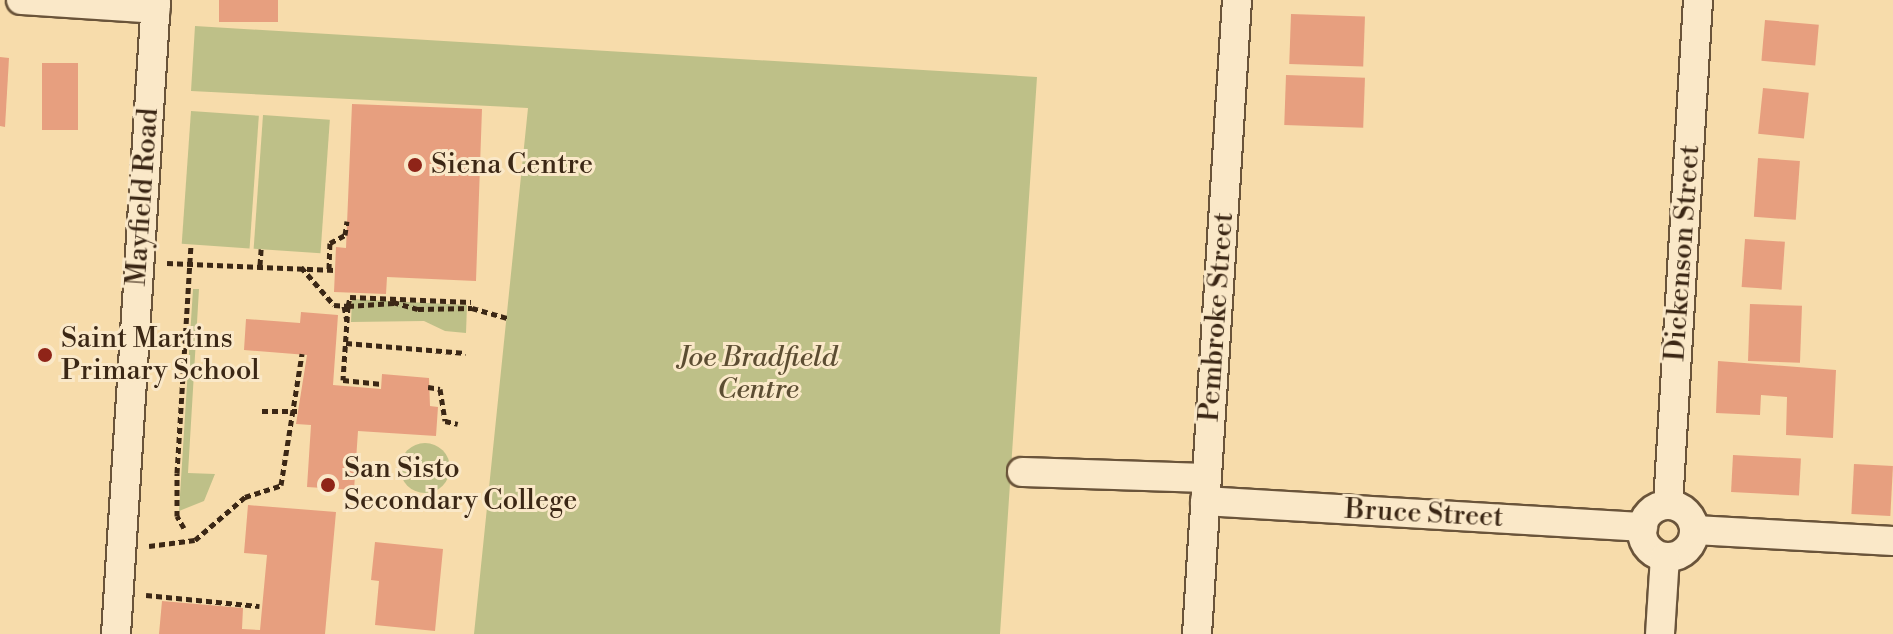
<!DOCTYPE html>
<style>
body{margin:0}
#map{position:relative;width:1893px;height:634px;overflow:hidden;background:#f7dcab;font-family:"Libre Bodoni",serif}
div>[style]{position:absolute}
.green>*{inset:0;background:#bec088;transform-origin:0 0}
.round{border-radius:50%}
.building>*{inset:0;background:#e79f7f;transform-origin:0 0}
.path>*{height:5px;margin-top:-2.5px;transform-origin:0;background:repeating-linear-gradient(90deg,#3b2715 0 6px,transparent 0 10px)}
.roads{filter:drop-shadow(2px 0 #6a543a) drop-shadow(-2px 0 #6a543a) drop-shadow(0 2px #6a543a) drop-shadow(0 -2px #6a543a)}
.street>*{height:28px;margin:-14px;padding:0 14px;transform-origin:14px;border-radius:14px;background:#fae8c8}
.street>.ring{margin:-14px;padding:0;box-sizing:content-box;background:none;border:28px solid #fae8c8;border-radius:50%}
.dots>*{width:22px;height:22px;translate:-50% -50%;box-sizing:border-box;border:4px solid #fae8c8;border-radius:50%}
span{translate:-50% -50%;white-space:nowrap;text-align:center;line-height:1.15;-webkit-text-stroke:6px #fae8c8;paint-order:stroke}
.poi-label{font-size:28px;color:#3b2715}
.left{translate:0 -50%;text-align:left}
.street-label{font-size:28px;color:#3b2715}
.park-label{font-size:28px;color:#5c4d32;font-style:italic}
</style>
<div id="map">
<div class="green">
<div style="clip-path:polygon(195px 26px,1037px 77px,1000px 634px,474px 634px,528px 108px,191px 91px)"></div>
<div style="left:191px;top:111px;width:68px;height:133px;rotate:4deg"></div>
<div style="left:263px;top:115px;width:67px;height:134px;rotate:4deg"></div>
<div style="clip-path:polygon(193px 289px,199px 289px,188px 473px,215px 474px,204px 501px,179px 511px)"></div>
<div style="clip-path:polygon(352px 299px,467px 305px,466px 333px,445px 331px,424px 321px,351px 322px)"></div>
<div class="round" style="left:400px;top:443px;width:50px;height:50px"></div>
</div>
<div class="building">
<div style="left:219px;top:0;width:59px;height:22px"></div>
<div style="left:1291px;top:14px;width:74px;height:50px;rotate:2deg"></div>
<div style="left:1765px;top:20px;width:54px;height:41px;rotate:5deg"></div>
<div style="clip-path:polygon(0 57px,9px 58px,5px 127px,0 126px)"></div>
<div style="left:42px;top:63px;width:36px;height:67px"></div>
<div style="left:1286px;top:75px;width:79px;height:50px;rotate:2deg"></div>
<div style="left:1763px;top:88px;width:46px;height:46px;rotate:6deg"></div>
<div style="clip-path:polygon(352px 104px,482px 109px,476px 281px,387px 277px,386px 294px,334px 292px,336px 247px,346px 248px)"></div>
<div style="left:1758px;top:158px;width:42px;height:59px;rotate:4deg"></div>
<div style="left:1745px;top:239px;width:40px;height:48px;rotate:4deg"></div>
<div style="left:1750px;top:304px;width:52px;height:57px;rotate:2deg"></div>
<div style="clip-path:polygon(301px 312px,338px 315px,333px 385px,381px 389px,382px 374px,429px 378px,430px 406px,438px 407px,436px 436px,358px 431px,354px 490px,307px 487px,311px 425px,296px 424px,307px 355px,244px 350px,246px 319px,300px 323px)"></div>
<div style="clip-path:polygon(1718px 361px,1836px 370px,1833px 438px,1786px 435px,1787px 397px,1761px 395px,1760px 415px,1716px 413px)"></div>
<div style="left:1733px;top:455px;width:68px;height:37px;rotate:3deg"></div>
<div style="left:1854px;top:464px;width:39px;height:50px;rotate:3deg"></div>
<div style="clip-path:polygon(248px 505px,336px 512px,325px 634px,159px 634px,162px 601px,243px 608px,242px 629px,260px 630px,267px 555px,244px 553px)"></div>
<div style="clip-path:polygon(375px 542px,443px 549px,435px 631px,375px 625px,379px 581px,371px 580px)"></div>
</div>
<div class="path">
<div style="left:167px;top:263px;width:168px;rotate:2.4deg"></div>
<div style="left:260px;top:265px;width:16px;rotate:-86deg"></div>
<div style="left:301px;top:267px;width:50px;rotate:49deg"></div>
<div style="left:334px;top:305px;width:14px;rotate:4deg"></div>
<div style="left:348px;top:306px;width:74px;rotate:93.9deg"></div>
<div style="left:343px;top:380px;width:39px;rotate:6deg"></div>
<div style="left:329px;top:269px;width:26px;rotate:-88deg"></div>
<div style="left:330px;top:243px;width:17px;rotate:-28deg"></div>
<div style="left:345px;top:235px;width:14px;rotate:-82deg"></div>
<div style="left:393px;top:302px;width:26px;rotate:16deg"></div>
<div style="left:418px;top:309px;width:54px;rotate:-1.1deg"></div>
<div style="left:472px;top:308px;width:37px;rotate:16deg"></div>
<div style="left:394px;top:303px;width:46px;rotate:176.3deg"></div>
<div style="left:348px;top:306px;width:9px;rotate:-77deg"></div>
<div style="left:350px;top:297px;width:121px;rotate:2.4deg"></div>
<div style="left:344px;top:306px;width:15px;rotate:79deg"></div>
<div style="left:346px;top:343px;width:120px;rotate:4.8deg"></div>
<div style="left:428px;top:387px;width:12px;rotate:9deg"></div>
<div style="left:440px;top:389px;width:32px;rotate:81deg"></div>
<div style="left:445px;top:421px;width:13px;rotate:13deg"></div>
<div style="left:262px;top:411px;width:35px"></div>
<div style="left:184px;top:528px;width:14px;rotate:-120deg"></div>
<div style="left:177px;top:516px;width:43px;rotate:-90deg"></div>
<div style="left:177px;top:473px;width:228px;rotate:-86.5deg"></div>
<div style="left:149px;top:546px;width:46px;rotate:-7.4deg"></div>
<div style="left:195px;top:540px;width:66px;rotate:-40.7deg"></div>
<div style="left:245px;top:497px;width:38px;rotate:-18deg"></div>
<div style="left:281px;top:485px;width:133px;rotate:-80.9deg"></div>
<div style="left:146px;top:595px;width:114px;rotate:5.6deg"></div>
</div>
<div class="roads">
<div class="street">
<div style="left:21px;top:0;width:135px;rotate:3.8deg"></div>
<div style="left:1022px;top:472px;width:185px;rotate:1.9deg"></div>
<div style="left:1205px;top:501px;width:439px;rotate:3.4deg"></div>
<div style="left:1668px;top:505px;width:506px;rotate:-86.6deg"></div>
<div class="ring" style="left:1642px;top:505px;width:24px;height:24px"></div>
<div style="left:1695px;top:530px;width:198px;rotate:3.2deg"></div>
<div style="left:116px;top:634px;width:635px;rotate:-86.39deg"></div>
<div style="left:1197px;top:634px;width:635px;rotate:-86.39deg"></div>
<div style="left:1660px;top:634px;width:77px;rotate:-86.3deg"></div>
</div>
</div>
<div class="dots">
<div style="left:415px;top:165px;background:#8f2418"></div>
<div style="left:45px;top:355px;background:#8f2418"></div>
<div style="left:328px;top:485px;background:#8f2418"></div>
</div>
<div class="poi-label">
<span class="left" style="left:431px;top:165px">Siena Centre</span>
<span class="left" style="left:61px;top:355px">Saint Martins<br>Primary School</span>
<span class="left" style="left:344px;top:485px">San Sisto<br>Secondary College</span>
</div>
<div class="street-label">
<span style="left:143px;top:197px;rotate:-86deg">Mayfield Road</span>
<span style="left:1683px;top:253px;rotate:-86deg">Dickenson Street</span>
<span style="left:1217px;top:317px;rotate:-86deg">Pembroke Street</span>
<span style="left:1424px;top:514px;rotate:3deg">Bruce Street</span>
</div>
<div class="park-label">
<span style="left:758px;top:374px">Joe Bradfield<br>Centre</span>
</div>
</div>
